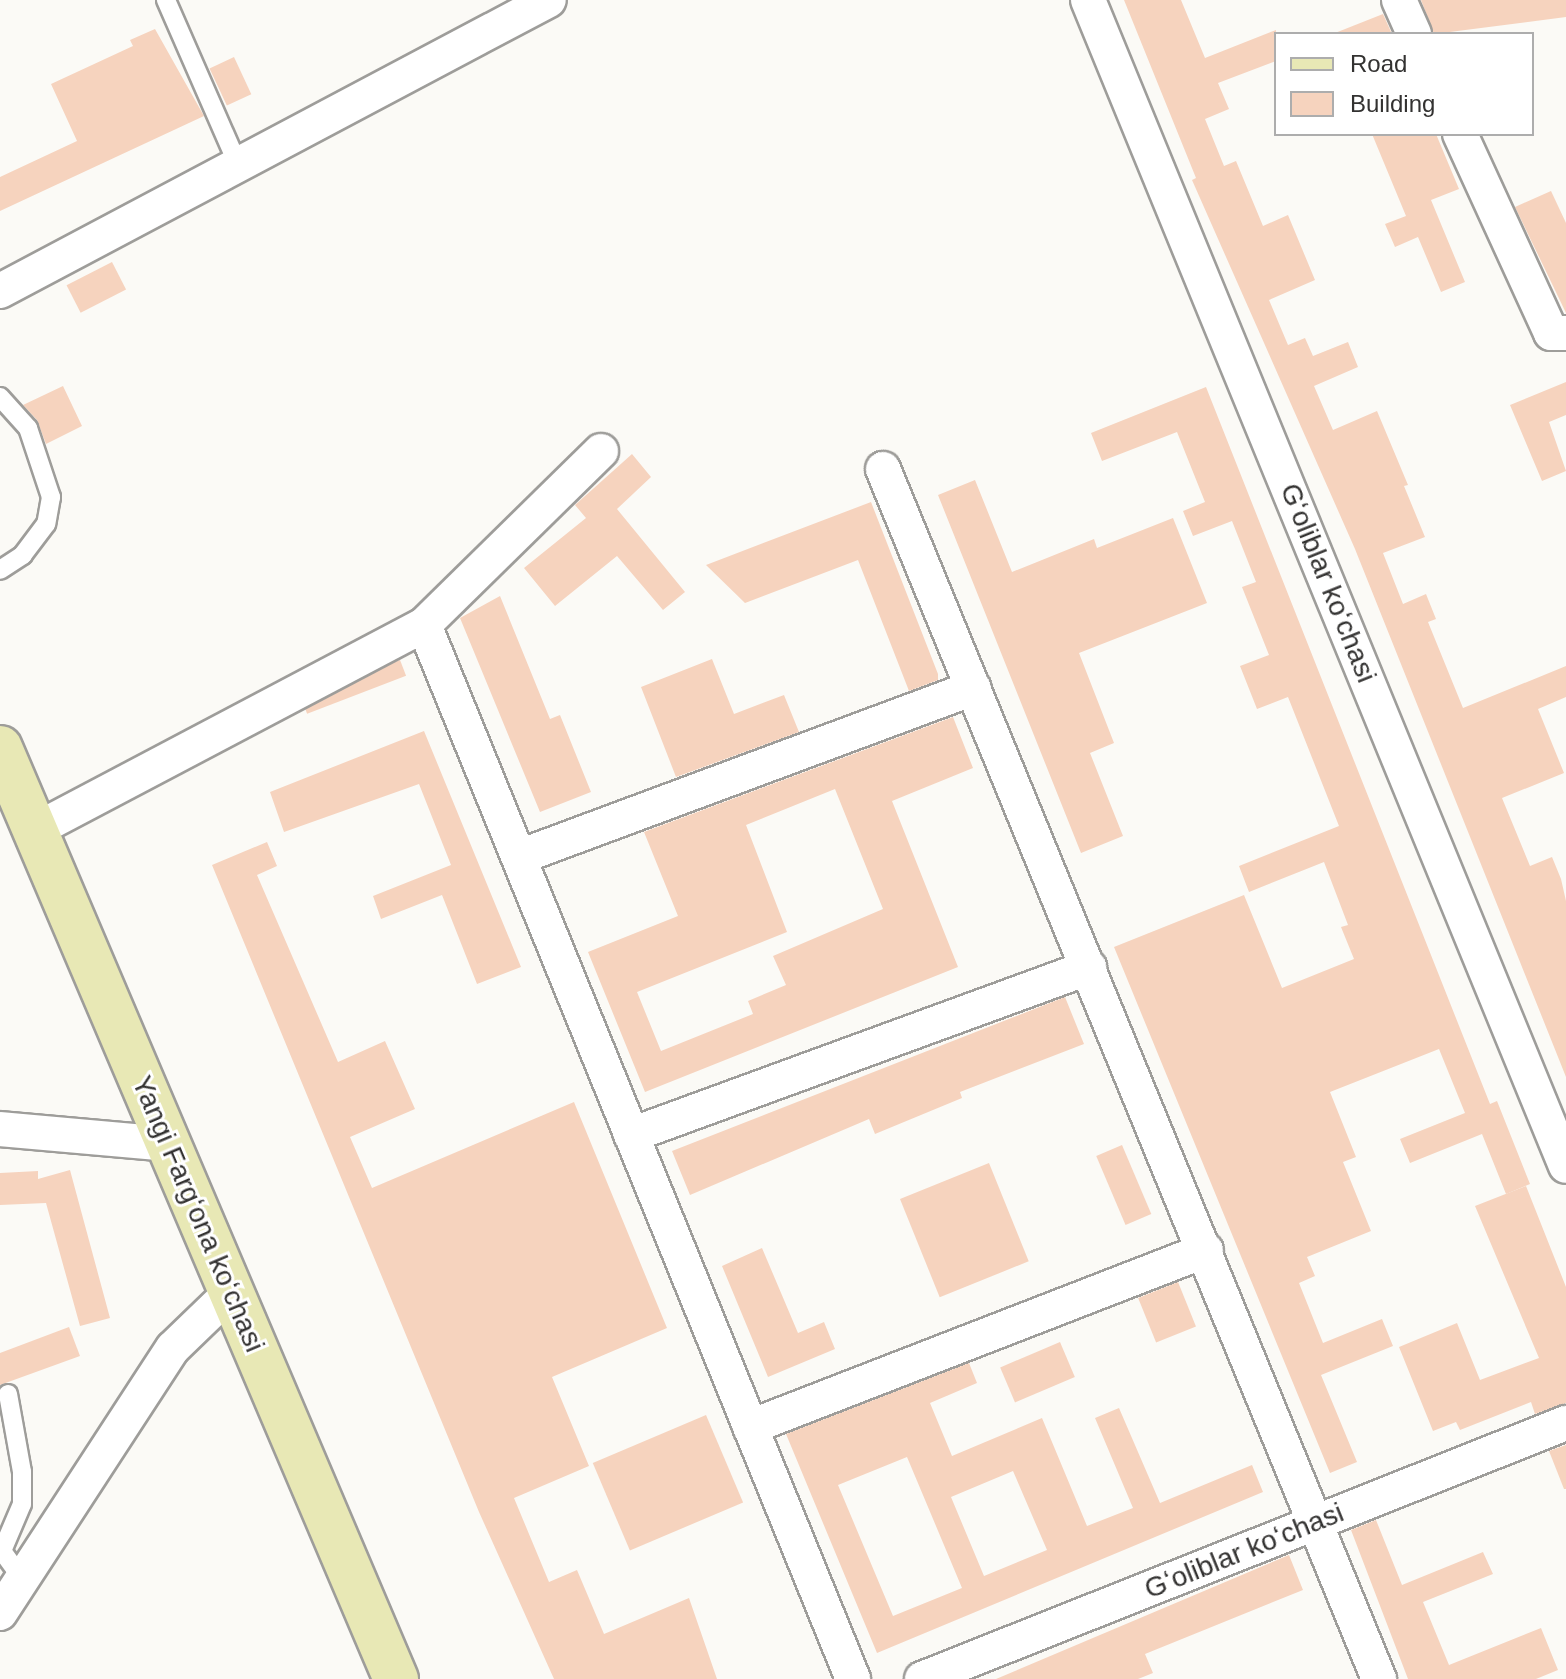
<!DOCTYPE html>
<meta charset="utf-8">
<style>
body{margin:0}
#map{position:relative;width:1566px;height:1679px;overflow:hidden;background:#fbfaf6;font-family:Arial,sans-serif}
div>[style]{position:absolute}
.building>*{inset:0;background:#f6d3be;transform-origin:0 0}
.roads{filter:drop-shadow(2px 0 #9e9d9a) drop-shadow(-2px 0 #9e9d9a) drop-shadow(0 2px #9e9d9a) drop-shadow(0 -2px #9e9d9a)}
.service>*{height:18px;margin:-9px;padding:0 9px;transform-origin:9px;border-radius:9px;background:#fff}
.minor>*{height:34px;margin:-17px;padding:0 17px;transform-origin:17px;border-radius:17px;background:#fff}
.secondary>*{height:44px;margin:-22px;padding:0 22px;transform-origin:22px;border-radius:22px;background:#e8e8b5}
span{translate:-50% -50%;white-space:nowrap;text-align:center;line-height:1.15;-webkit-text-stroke:6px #fff;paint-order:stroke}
.street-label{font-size:28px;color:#333231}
.legend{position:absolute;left:1274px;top:32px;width:260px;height:104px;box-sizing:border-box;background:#fff;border:2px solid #adadad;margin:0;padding:10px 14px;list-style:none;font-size:24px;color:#333231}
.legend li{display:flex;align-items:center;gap:16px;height:40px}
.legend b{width:40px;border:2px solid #adadad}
</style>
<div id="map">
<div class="building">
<div style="clip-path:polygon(1124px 0,1181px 0,1205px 58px,1276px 30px,1276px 61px,1218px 83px,1229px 109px,1205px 119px,1224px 166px,1236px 161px,1263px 226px,1288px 215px,1315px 280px,1269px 300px,1288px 345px,1305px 338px,1313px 356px,1348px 342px,1358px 367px,1314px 386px,1333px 430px,1377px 411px,1408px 485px,1404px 486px,1425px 537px,1383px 553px,1403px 604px,1426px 594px,1436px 619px,1428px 622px,1463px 708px,1566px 666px,1566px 697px,1538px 709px,1564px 773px,1502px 798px,1530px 866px,1552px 857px,1561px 879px,1566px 901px,1566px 1077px,1355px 549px,1192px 180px,1196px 178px)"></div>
<div style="clip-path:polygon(1421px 0,1566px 0,1566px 17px,1434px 34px)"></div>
<div style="clip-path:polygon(1383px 14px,1392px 34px,1336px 34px,1335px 33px)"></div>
<div style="clip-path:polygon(155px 29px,204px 116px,0 211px,0 177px,77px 141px,51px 84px,133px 46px,130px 40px)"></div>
<div style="left:234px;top:57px;width:41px;height:27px;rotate:65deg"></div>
<div style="clip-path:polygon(1372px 134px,1436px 134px,1459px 189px,1431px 200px,1465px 282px,1441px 292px,1418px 237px,1395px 247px,1385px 224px,1406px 216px)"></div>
<div style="clip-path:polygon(1551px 191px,1566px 223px,1566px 313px,1515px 207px)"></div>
<div style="left:112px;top:262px;width:31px;height:51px;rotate:63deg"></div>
<div style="clip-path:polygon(1566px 382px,1566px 415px,1549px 422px,1566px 471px,1542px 481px,1510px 405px)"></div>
<div style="clip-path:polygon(63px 386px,82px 426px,46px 444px,37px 420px,23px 405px)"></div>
<div style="clip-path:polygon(1206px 387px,1490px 1104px,1497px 1101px,1530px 1184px,1506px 1194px,1482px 1134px,1410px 1163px,1400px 1139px,1465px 1113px,1439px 1049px,1330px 1092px,1356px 1157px,1343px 1162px,1371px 1231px,1307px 1257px,1315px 1276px,1299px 1283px,1323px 1343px,1382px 1319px,1393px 1346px,1321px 1375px,1357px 1462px,1330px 1473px,1114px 947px,1244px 895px,1282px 988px,1354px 959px,1341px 927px,1348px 925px,1324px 862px,1249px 892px,1239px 866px,1339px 826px,1288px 697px,1257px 709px,1240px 666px,1269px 655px,1242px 587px,1256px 582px,1232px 521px,1193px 536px,1183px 511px,1205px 502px,1177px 432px,1102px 461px,1091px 433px)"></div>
<div style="clip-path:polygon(632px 454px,651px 477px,617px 509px,685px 592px,663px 610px,617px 556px,555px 606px,524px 568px,586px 518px,575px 505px)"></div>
<div style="clip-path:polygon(975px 480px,1012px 572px,1094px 539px,1097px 548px,1173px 518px,1207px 603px,1079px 653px,1114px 743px,1090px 753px,1123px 836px,1081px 853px,938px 495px)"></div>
<div style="clip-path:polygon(871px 502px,938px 674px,938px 680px,909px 691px,858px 560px,745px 603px,706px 565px)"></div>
<div style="clip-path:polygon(500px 596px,550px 719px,560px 715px,591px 792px,540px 812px,460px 618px)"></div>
<div style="clip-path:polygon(712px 659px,734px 714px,784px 695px,799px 732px,676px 777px,641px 687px)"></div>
<div style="left:400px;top:660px;width:17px;height:106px;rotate:69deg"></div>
<div style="clip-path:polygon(evenodd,953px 717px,973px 768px,892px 801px,958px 967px,645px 1092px,588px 952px,678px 916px,644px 832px,953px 717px,835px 789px,883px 909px,773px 956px,786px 985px,748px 1001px,753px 1014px,661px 1051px,637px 992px,787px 932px,746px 825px,835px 789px)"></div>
<div style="clip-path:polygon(424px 731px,521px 967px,477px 984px,442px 895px,381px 919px,373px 896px,451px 865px,419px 784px,284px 832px,270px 792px)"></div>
<div style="clip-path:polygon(267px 842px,277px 866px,257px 875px,338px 1062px,385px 1041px,415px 1109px,350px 1137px,372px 1188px,574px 1102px,667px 1328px,552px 1377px,589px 1466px,514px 1498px,549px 1582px,577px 1570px,604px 1634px,689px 1598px,717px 1679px,554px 1679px,479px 1512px,212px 865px)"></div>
<div style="clip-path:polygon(1065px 997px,1084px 1044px,960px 1092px,962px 1098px,875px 1134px,869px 1119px,690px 1195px,672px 1151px)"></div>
<div style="left:1122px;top:1145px;width:75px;height:28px;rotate:67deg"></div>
<div style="left:989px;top:1163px;width:106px;height:96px;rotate:68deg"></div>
<div style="clip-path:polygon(70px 1170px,110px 1318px,80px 1326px,46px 1203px,0 1205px,0 1173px,38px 1171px,38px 1179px)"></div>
<div style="clip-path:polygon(1526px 1186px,1566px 1287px,1566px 1403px,1535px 1414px,1531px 1402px,1460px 1430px,1456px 1422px,1433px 1431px,1399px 1347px,1457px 1323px,1480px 1380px,1539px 1358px,1475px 1206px)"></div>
<div style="clip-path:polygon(762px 1248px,798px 1333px,824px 1322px,835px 1349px,768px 1377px,722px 1266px)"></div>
<div style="left:1178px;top:1282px;width:48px;height:43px;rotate:68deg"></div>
<div style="clip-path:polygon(69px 1327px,80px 1356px,0 1385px,0 1353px)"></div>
<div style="left:1060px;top:1342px;width:38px;height:65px;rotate:67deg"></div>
<div style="clip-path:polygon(evenodd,969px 1363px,977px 1383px,930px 1403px,952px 1456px,1042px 1418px,1087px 1526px,1133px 1508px,1095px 1418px,1119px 1408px,1160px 1503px,1252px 1465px,1263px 1492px,877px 1653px,786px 1434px,969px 1363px,907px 1457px,962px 1588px,893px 1616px,838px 1485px,907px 1457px,969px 1363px,1013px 1471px,1047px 1550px,984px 1576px,951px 1497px,1013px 1471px)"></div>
<div style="left:706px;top:1415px;width:95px;height:123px;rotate:67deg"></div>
<div style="clip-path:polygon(1566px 1445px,1566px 1489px,1564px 1489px,1549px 1451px)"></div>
<div style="clip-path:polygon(1376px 1520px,1402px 1585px,1483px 1552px,1493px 1574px,1423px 1602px,1449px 1665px,1541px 1628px,1558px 1670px,1536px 1679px,1408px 1679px,1351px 1530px)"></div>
<div style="clip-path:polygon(1289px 1555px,1303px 1590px,1145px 1654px,1153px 1673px,1138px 1679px,996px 1679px)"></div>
</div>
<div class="roads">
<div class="service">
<div style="left:166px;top:0;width:180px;rotate:66.4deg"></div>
<div style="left:0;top:397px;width:42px;rotate:47.9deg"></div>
<div style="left:28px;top:428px;width:73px;rotate:71.6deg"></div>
<div style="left:51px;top:497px;width:27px;rotate:100deg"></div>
<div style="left:46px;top:524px;width:39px;rotate:127deg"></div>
<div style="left:23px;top:555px;width:27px;rotate:147deg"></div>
<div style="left:8px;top:1394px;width:79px;rotate:79.8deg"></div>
<div style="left:22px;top:1472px;width:32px;rotate:90deg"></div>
<div style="left:22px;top:1504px;width:51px;rotate:113.1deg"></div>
<div style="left:2px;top:1551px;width:34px;rotate:54deg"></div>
</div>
<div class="minor">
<div style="left:1088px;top:0;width:1260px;rotate:67.71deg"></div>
<div style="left:1399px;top:0;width:37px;rotate:66deg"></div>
<div style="left:1460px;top:134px;width:219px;rotate:65.4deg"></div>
<div style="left:1551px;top:333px;width:15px"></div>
<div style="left:0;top:291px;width:621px;rotate:-27.93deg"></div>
<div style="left:601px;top:451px;width:248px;rotate:135.5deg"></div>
<div style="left:424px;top:625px;width:1138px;rotate:67.85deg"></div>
<div style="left:883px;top:469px;width:1308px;rotate:67.71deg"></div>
<div style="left:35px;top:830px;width:440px;rotate:-27.8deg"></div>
<div style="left:519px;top:857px;width:485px;rotate:-20.4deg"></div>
<div style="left:0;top:1129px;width:170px;rotate:5.1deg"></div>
<div style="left:631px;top:1135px;width:488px;rotate:-20.1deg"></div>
<div style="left:750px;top:1427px;width:489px;rotate:-21.2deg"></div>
<div style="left:0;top:1613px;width:316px;rotate:-56.9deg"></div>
<div style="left:173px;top:1348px;width:81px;rotate:-44deg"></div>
<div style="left:922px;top:1679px;width:693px;rotate:-21.68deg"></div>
</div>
<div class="secondary">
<div style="left:0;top:748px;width:1012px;rotate:66.96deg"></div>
</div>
</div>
<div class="street-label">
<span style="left:1328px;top:583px;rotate:68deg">Gʻoliblar koʻchasi</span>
<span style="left:198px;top:1214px;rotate:67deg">Yangi Fargʻona koʻchasi</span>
<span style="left:1244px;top:1551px;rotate:-22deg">Gʻoliblar koʻchasi</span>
</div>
<ul class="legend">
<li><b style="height:10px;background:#e8e8b5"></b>Road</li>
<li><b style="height:22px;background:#f6d3be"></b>Building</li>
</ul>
</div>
